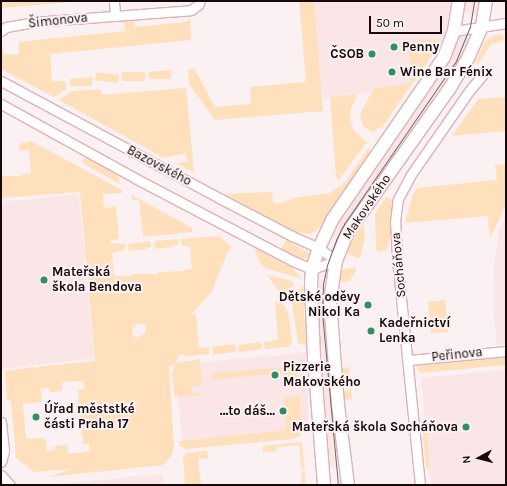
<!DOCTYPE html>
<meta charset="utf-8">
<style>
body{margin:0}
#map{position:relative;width:507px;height:486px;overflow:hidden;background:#fbf1f2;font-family:Karla,sans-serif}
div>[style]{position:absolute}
.built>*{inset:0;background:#fbe6e7}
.green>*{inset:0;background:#fee0bc;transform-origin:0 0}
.roads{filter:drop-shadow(1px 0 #dcb2b6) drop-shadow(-1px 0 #dcb2b6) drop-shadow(0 1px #dcb2b6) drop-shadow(0 -1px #dcb2b6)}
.minor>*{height:9px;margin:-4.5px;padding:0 4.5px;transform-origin:4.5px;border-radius:4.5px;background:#fff}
.tertiary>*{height:12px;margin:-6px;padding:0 6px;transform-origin:6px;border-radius:6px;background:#fff}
.tram>*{height:1px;margin:-0.5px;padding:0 0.5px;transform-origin:0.5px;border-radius:0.5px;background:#726768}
.dots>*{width:11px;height:11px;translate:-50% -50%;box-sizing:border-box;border:2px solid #fbf1f2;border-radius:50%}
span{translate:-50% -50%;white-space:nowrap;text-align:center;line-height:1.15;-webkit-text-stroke:4px #fbf1f2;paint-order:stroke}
.street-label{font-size:13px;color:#16090a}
.poi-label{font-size:13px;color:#16090a;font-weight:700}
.left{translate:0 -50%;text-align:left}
.right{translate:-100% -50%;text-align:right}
.frame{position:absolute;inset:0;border:2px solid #16090a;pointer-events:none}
.north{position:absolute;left:459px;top:438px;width:40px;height:40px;-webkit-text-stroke:3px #fbf1f2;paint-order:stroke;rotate:263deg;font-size:11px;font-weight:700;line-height:16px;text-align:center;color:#16090a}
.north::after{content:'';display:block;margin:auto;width:14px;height:18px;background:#16090a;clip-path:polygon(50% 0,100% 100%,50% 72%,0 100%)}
.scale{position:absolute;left:369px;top:16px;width:73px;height:18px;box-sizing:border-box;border:2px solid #16090a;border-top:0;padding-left:5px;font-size:12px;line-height:14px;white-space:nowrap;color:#16090a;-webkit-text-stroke:3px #fbf1f2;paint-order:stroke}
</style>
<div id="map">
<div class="built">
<div style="clip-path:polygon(313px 1px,453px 1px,452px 14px,443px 42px,439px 43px,436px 39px,408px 41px,411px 82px,399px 85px,374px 88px,371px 92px,322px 98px)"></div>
<div style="clip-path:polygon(463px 1px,481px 1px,478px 15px,464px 13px)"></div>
<div style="clip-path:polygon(460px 36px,470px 41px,457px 66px,383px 172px,339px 239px,331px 236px,339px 218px)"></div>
<div style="clip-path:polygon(79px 194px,94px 358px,1px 369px,1px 202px)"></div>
<div style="clip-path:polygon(506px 217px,506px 344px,497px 345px,493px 307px,494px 268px,499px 230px)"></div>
<div style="clip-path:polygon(317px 279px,326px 281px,325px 318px,336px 440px,340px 465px,338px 467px,328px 467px,315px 315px)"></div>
<div style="clip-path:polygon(306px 352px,309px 431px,182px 441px,176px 375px,197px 363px)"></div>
<div style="clip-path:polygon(500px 370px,506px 371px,506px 485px,431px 485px,421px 378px)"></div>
<div style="clip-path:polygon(163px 474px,164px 485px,46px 485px)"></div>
</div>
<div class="green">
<div style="clip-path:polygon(1px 1px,83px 1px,1px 8px)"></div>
<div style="clip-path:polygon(299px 1px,314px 1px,323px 111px,215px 120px,189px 84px,188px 70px,194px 68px,215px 107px,251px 104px,250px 87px,306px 82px)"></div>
<div style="clip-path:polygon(134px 19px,135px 27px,185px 22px,190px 19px,191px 40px,50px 54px,52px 81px,66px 81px,66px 89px,54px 97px,1px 69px,1px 43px,4px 55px,19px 54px,19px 42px,125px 31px,124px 20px)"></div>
<div style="clip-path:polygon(503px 34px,504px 40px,494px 44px,492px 43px,478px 64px,475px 62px,485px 42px,492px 36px)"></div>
<div style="clip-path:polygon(437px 39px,439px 43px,436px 50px,382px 127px,376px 129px,373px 133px,363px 126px,360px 114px,374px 88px,399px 85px,411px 82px,408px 41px)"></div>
<div style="clip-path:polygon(171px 70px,171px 79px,149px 79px,149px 72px)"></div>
<div style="left:145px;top:72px;width:9px;height:23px;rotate:90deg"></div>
<div style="left:119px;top:75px;width:8px;height:23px;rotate:97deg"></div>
<div style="clip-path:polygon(92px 77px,92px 86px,70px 86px,70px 79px)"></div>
<div style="clip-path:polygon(186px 88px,194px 172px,175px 163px,187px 162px,186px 153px,164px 158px,59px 100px,72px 91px,101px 89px,102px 95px)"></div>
<div style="clip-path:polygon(358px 94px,350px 111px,351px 124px,356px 133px,367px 142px,339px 180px,336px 177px,330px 97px)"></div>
<div style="clip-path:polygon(506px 97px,506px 131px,452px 136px,478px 99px)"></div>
<div style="clip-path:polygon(evenodd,31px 141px,122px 190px,122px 193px,103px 194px,104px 208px,114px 207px,116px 205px,119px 239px,110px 240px,111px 243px,125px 244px,125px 250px,112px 253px,114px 276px,131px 276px,131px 274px,158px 274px,158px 272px,184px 271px,184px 270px,192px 269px,190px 246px,182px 246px,181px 239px,219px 236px,232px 247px,228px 251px,212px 291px,191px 315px,196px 314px,199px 348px,209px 347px,209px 354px,186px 356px,179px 355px,176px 363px,200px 359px,202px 385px,191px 387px,192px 394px,202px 393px,202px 395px,176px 397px,174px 394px,172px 375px,175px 364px,169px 367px,174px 447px,171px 457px,163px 465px,48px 477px,72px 469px,34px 472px,16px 458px,11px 401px,7px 400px,5px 373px,6px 371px,33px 367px,35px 370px,37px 367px,95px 361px,80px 192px,1px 198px,1px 176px,22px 176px,23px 174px,31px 173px,29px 150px,20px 151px,19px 144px,31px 141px,138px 323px,146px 325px,146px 329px,144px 334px,136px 338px,133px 336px,132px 329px,138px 323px,31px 141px,83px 381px,84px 389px,78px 390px,79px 399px,78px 399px,81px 434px,83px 435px,83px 444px,89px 444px,89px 451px,68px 454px,67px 445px,55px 446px,55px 450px,46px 451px,47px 442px,45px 442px,45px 438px,26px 439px,23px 404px,41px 402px,42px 393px,41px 393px,40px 389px,49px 388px,50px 392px,62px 391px,62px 382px,83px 381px)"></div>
<div style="clip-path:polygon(370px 146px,368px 156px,323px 223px,316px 231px,309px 234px,294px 232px,225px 194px,272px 192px,273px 202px,277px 204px,299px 197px,330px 193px,345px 182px)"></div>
<div style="clip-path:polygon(85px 157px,113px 172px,118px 177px,120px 184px,82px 163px)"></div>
<div style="clip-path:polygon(506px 164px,506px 205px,490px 238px,488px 216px,405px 223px,413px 194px,417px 188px,497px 180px,495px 165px)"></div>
<div style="clip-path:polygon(131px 195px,191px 227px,193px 229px,192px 232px,143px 237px,139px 200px,132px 200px)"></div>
<div style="clip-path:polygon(386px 197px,393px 200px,391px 215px,392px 241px,389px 241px,387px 250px,379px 252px,376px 249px,375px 214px)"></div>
<div style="clip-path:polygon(363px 221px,365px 239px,360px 257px,357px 258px,350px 255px,347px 250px,352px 238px)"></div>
<div style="clip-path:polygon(178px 239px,178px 245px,173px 245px,173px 247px,155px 249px,155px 241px)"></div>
<div style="clip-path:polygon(286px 240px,309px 253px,309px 258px,299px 258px,281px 249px)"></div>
<div style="clip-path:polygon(150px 241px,151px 247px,147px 248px,146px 249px,129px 251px,128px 244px)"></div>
<div style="clip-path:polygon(256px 248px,292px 268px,303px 279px,265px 268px,261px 265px,255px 250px)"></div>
<div style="clip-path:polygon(356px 267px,354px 275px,349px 281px,337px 283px,341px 270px)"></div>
<div style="clip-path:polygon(267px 275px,292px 281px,295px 285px,284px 293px,280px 293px)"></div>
<div style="clip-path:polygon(304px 286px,304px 314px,307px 345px,303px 345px,298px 342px,292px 303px,293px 295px)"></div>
<div style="left:445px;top:300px;width:32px;height:17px;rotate:85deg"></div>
<div style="clip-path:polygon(275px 301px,283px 304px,288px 312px,292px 340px,291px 345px,287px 347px,265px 349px,264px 342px,278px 340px)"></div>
<div style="left:261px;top:342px;width:7px;height:23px;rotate:82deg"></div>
<div style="left:235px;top:344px;width:8px;height:23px;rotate:83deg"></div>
<div style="clip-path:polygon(506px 354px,506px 365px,422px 373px,418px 371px,417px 365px,424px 361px)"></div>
<div style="clip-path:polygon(294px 366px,294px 368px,297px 368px,298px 383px,283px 385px,282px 374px,276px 374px,276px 368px)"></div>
<div style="clip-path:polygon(349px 367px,352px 399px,344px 400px,343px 391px,350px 390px,349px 377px,342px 377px,341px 368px)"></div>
<div style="clip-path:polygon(273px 368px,274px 374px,209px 380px,215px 373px)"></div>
<div style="clip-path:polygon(300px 396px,301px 423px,297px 424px,298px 427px,301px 426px,301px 430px,300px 435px,293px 439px,186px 449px,180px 446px,179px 441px,286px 430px,284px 398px)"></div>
<div style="clip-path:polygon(425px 421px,427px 435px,430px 471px,426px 466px,422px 425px)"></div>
<div style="clip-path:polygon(301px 442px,302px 444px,306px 485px,302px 485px,301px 472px,304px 471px,303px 467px,301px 467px,299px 445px,277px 447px,277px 451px,263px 452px,263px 446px)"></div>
<div style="clip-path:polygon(207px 451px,208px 458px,198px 459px,201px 485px,185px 485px,183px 456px,187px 453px)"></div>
</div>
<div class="roads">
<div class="minor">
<div style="left:114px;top:1px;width:15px;rotate:86deg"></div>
<div style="left:1px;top:31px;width:6px;rotate:-39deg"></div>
<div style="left:6px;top:27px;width:27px;rotate:-10deg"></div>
<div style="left:33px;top:22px;width:158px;rotate:-4.3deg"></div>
<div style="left:191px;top:10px;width:9px;rotate:-36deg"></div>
<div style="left:198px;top:5px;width:4px;rotate:-63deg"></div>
<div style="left:454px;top:31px;width:53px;rotate:-8.7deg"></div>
<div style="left:1px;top:81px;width:250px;rotate:28.2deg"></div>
<div style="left:221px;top:199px;width:80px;rotate:27.5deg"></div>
<div style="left:292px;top:236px;width:30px;rotate:24deg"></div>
<div style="left:319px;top:248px;width:21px;rotate:37deg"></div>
<div style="left:336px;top:261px;width:25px;rotate:162deg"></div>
<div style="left:312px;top:269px;width:23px;rotate:-157deg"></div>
<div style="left:291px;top:260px;width:176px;rotate:-152.3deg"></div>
<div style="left:135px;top:178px;width:153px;rotate:-151.1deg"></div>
<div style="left:408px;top:360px;width:98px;rotate:-5.2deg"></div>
<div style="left:1px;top:422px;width:29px;rotate:84deg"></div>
<div style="left:4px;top:451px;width:11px;rotate:105deg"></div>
<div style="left:1px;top:475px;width:13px;rotate:48deg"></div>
<div style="left:420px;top:485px;width:229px;rotate:-95.8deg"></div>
<div style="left:397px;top:257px;width:35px;rotate:-93deg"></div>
<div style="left:395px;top:222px;width:23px;rotate:-83deg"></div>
<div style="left:398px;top:199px;width:26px;rotate:-62deg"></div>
<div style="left:410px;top:176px;width:103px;rotate:-55.2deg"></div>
<div style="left:469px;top:91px;width:25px;rotate:-50deg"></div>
</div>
<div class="tertiary">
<div style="left:324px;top:485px;width:127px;rotate:-94.5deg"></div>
<div style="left:314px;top:358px;width:75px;rotate:-92.3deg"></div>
<div style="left:311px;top:283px;width:14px;rotate:-86deg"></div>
<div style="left:312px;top:269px;width:22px;rotate:-72deg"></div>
<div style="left:319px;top:248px;width:31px;rotate:-65deg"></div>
<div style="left:332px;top:220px;width:198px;rotate:-55.5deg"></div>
<div style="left:444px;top:57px;width:28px;rotate:-69deg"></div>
<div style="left:454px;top:31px;width:30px;rotate:-81deg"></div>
<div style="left:348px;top:485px;width:81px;rotate:-97.1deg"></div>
<div style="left:338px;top:405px;width:104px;rotate:-94.4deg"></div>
<div style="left:330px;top:301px;width:40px;rotate:-81.5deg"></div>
<div style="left:336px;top:261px;width:31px;rotate:-68deg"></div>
<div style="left:348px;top:232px;width:176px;rotate:-54.7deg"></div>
<div style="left:450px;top:88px;width:35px;rotate:-59deg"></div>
<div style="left:468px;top:58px;width:35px;rotate:-66deg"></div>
<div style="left:482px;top:26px;width:25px;rotate:-81deg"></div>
</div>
</div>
<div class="tram">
<div style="left:338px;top:485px;width:173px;rotate:-95.3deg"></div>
<div style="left:322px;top:313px;width:29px;rotate:-88deg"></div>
<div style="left:323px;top:284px;width:19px;rotate:-78deg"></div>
<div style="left:327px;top:265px;width:29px;rotate:-70deg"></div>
<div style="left:337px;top:238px;width:16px;rotate:-63deg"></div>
<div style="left:344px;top:224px;width:198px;rotate:-55.5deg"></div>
<div style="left:456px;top:61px;width:37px;rotate:-68deg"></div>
<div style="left:470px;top:27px;width:26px;rotate:-81deg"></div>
</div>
<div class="dots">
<div style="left:394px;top:47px;background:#308d65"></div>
<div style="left:372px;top:54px;background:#308d65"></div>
<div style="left:392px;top:72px;background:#308d65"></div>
<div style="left:44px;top:280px;background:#308d65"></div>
<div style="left:368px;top:305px;background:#308d65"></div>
<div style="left:371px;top:331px;background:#308d65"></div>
<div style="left:275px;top:375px;background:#308d65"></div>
<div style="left:283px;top:411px;background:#308d65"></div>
<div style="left:36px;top:417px;background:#308d65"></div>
<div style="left:466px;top:427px;background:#308d65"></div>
</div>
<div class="street-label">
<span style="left:58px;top:21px;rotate:-6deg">Šimonova</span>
<span style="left:159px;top:166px;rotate:28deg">Bazovského</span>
<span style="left:367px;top:207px;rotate:-56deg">Makovského</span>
<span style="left:399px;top:265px;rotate:-95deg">Socháňova</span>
<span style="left:457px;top:355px;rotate:-6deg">Peřinova</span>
</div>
<div class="poi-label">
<span class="left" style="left:402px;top:47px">Penny</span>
<span class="right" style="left:364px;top:54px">ČSOB</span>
<span class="left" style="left:400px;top:72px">Wine Bar Fénix</span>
<span class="left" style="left:52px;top:280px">Mateřská<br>škola Bendova</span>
<span class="right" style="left:360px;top:305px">Dětské oděvy<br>Nikol Ka</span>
<span class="left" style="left:379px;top:331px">Kadeřnictví<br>Lenka</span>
<span class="left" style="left:283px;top:375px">Pizzerie<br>Makovského</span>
<span class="left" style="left:44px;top:417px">Úřad měststké<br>části Praha 17</span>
<span class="right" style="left:275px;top:411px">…to dáš…</span>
<span class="right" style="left:458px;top:427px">Mateřská škola Socháňova</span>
</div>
<div class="frame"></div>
<div class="north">N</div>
<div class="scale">50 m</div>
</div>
